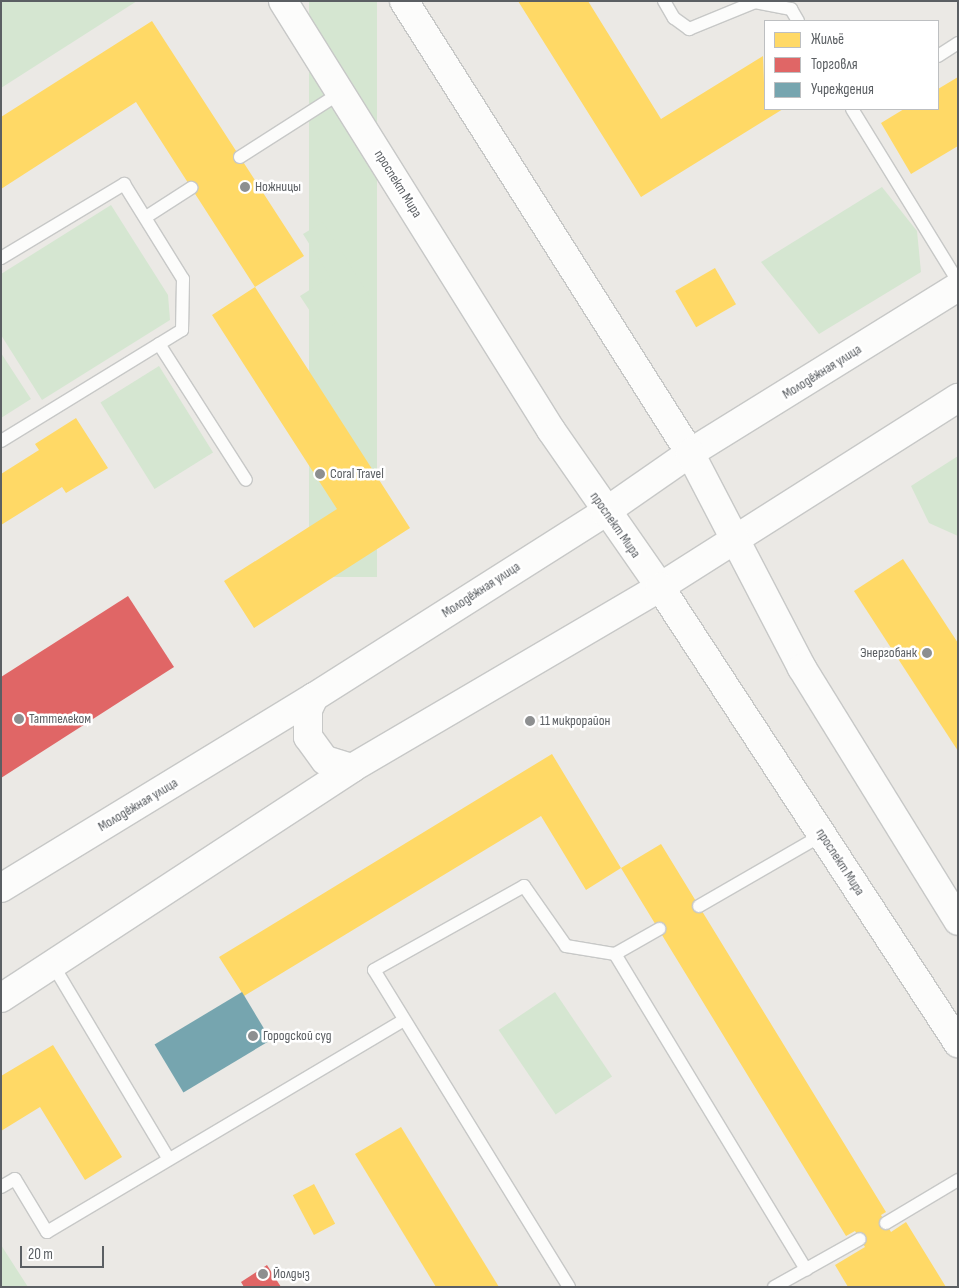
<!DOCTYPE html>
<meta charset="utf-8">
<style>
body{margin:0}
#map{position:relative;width:959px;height:1288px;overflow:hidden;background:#ebe9e5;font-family:"Sofia Sans Condensed",sans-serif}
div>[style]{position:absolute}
.green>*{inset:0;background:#d5e6d1;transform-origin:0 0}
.homes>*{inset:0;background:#ffd966;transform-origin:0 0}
.shops>*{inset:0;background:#e06666}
.public>*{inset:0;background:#76a5af;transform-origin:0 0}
.roads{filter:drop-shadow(1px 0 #c7c8c7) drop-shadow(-1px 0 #c7c8c7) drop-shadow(0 1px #c7c8c7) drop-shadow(0 -1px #c7c8c7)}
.service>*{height:12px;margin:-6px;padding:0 6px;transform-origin:6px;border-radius:6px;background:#fcfcfb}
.tertiary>*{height:28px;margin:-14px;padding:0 14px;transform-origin:14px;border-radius:14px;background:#fcfcfb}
.secondary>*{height:28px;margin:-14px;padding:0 14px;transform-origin:14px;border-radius:14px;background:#fcfcfb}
.dots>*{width:14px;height:14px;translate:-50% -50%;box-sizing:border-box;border:2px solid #fff;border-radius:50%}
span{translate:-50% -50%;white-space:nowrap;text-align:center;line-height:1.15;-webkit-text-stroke:5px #fff;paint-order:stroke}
.street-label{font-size:14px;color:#5b5f63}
.poi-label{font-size:14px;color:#5b5f63}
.left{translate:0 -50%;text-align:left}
.right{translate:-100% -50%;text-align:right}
.frame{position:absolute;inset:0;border:2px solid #5b5f63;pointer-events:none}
.legend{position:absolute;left:764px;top:20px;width:175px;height:90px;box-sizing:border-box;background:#fff;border:1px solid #bdbfc1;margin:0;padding:6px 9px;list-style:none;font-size:15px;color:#5b5f63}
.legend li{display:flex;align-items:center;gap:10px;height:25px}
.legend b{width:25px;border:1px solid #bdbfc1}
.scale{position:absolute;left:20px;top:1246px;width:84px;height:22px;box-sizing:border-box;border:2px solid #5b5f63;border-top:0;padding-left:6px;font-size:15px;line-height:18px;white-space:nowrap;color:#5b5f63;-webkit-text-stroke:4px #fff;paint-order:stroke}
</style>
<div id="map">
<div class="green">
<div style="clip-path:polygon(1px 1px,137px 1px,1px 88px)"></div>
<div style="left:309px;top:1px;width:68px;height:576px"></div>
<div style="clip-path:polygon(882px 187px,917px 231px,921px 272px,819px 334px,761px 262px)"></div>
<div style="clip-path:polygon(111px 205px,168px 295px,170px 320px,42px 400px,1px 335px,1px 274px)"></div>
<div style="clip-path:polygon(323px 222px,372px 300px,323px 331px,300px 296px,330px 277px,303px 234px)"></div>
<div style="clip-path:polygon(1px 353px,31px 399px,1px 418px)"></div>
<div style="left:159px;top:366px;width:102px;height:69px;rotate:58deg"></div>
<div style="clip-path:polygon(958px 456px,958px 536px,929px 523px,911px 486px)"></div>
<div style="left:555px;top:992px;width:102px;height:68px;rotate:56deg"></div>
<div style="clip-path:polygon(1px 1245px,28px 1287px,1px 1287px)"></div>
</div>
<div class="homes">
<div style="clip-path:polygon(518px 1px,588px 1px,661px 119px,763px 56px,765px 109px,783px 109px,641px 197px)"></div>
<div style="clip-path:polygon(152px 21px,304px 256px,255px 287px,136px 102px,1px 189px,1px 117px)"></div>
<div style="clip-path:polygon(958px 77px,958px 146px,911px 174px,881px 123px,904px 109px,938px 109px,938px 89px)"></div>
<div style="left:715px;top:268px;width:42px;height:46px;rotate:60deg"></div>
<div style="clip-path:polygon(255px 287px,410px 528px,254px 628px,224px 581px,337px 509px,212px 315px)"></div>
<div style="clip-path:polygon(76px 418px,108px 468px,66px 493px,62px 487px,1px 525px,1px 474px,39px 450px,35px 444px)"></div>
<div style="clip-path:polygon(903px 559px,958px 643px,958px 751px,854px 591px)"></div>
<div style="clip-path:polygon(552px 754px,621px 868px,661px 844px,886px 1212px,881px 1215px,891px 1232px,906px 1222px,946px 1287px,848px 1287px,835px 1265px,865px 1247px,855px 1231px,846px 1236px,621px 868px,586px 890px,541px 816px,244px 996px,219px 957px)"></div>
<div style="clip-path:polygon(53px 1045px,122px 1157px,85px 1180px,40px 1107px,1px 1131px,1px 1076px)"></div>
<div style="clip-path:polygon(401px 1127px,499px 1287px,436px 1287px,355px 1154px)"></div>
<div style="left:314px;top:1184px;width:45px;height:24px;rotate:62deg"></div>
</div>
<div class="shops">
<div style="clip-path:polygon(128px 596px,174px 667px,1px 778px,1px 677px)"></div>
<div style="clip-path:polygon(267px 1265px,281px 1287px,244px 1287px,241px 1282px)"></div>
</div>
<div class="public">
<div style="left:242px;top:992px;width:56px;height:102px;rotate:59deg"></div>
</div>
<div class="roads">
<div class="service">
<div style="left:664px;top:1px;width:20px;rotate:60deg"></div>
<div style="left:674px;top:18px;width:19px;rotate:36deg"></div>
<div style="left:689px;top:29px;width:71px;rotate:-22.2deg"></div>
<div style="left:755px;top:2px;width:37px;rotate:11deg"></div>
<div style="left:791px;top:9px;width:14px;rotate:60deg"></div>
<div style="left:938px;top:56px;width:24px;rotate:-33deg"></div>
<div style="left:852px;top:109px;width:202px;rotate:58.4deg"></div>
<div style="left:240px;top:157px;width:119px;rotate:-32.6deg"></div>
<div style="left:146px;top:217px;width:54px;rotate:-32.8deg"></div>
<div style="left:1px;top:258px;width:144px;rotate:-31deg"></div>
<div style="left:124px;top:184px;width:112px;rotate:58.2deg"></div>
<div style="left:183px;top:279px;width:51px;rotate:91.1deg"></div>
<div style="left:182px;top:330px;width:212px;rotate:148.5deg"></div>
<div style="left:159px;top:344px;width:161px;rotate:57.4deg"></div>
<div style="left:699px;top:906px;width:142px;rotate:-30deg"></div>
<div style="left:615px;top:954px;width:51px;rotate:-29.6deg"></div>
<div style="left:53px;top:965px;width:225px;rotate:59.2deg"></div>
<div style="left:1px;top:1187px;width:16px;rotate:-30deg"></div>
<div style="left:15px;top:1179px;width:62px;rotate:58.9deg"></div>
<div style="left:47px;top:1232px;width:414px;rotate:-30.7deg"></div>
<div style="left:886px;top:1223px;width:84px;rotate:-30.8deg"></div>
<div style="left:569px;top:1287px;width:372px;rotate:-121.6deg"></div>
<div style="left:374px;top:970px;width:172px;rotate:-29.2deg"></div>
<div style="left:524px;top:886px;width:73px;rotate:55deg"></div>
<div style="left:566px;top:946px;width:50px;rotate:9.3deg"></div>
<div style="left:615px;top:954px;width:369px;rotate:58.8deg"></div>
<div style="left:774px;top:1287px;width:98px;rotate:-29.2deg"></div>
</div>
<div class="tertiary">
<div style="left:314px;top:697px;width:14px;rotate:115deg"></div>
<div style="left:308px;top:710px;width:27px;rotate:90deg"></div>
<div style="left:308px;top:737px;width:29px;rotate:54deg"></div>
<div style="left:325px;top:760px;width:28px;rotate:17deg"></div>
<div style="left:1px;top:888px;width:367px;rotate:-31.4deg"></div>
<div style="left:314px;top:697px;width:345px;rotate:-32.4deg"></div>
<div style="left:605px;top:512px;width:103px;rotate:-34.8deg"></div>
<div style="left:690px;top:453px;width:315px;rotate:-31.8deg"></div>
<div style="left:1px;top:998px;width:420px;rotate:-33.2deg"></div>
<div style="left:352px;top:768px;width:357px;rotate:-30.4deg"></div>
<div style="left:660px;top:587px;width:353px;rotate:-32.4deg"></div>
</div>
<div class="secondary">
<div style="left:283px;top:1px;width:506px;rotate:58.01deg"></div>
<div style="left:551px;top:430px;width:191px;rotate:55.2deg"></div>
<div style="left:660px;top:587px;width:545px;rotate:56.84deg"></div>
<div style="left:404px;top:1px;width:535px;rotate:57.68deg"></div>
<div style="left:690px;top:453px;width:242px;rotate:62.5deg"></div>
<div style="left:802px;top:668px;width:297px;rotate:58.3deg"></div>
</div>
</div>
<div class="dots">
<div style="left:245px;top:187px;background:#8d8f90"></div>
<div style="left:320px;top:474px;background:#8d8f90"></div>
<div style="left:927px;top:653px;background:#8d8f90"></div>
<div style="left:19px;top:719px;background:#8d8f90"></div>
<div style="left:530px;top:721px;background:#8d8f90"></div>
<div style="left:253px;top:1036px;background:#8d8f90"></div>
<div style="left:263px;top:1274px;background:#8d8f90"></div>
</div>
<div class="street-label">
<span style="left:398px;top:184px;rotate:58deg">проспект Мира</span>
<span style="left:822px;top:372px;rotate:-32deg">Молодёжная улица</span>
<span style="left:615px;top:525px;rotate:55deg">проспект Мира</span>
<span style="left:481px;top:590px;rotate:-33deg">Молодёжная улица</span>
<span style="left:138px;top:805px;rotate:-31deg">Молодёжная улица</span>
<span style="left:840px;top:862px;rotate:57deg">проспект Мира</span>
</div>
<div class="poi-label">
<span class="left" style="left:255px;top:187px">Ножницы</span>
<span class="left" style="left:330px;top:474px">Coral Travel</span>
<span class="right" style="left:917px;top:653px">Энергобанк</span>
<span class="left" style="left:29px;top:719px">Таттелеком</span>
<span class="left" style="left:540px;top:721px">11 микрорайон</span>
<span class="left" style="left:263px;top:1036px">Городской суд</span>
<span class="left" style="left:273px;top:1274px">Йолдыз</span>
</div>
<div class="frame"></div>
<ul class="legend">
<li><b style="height:14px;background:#ffd966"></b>Жильё</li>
<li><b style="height:14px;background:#e06666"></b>Торговля</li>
<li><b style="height:14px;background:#76a5af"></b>Учреждения</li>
</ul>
<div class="scale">20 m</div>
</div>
